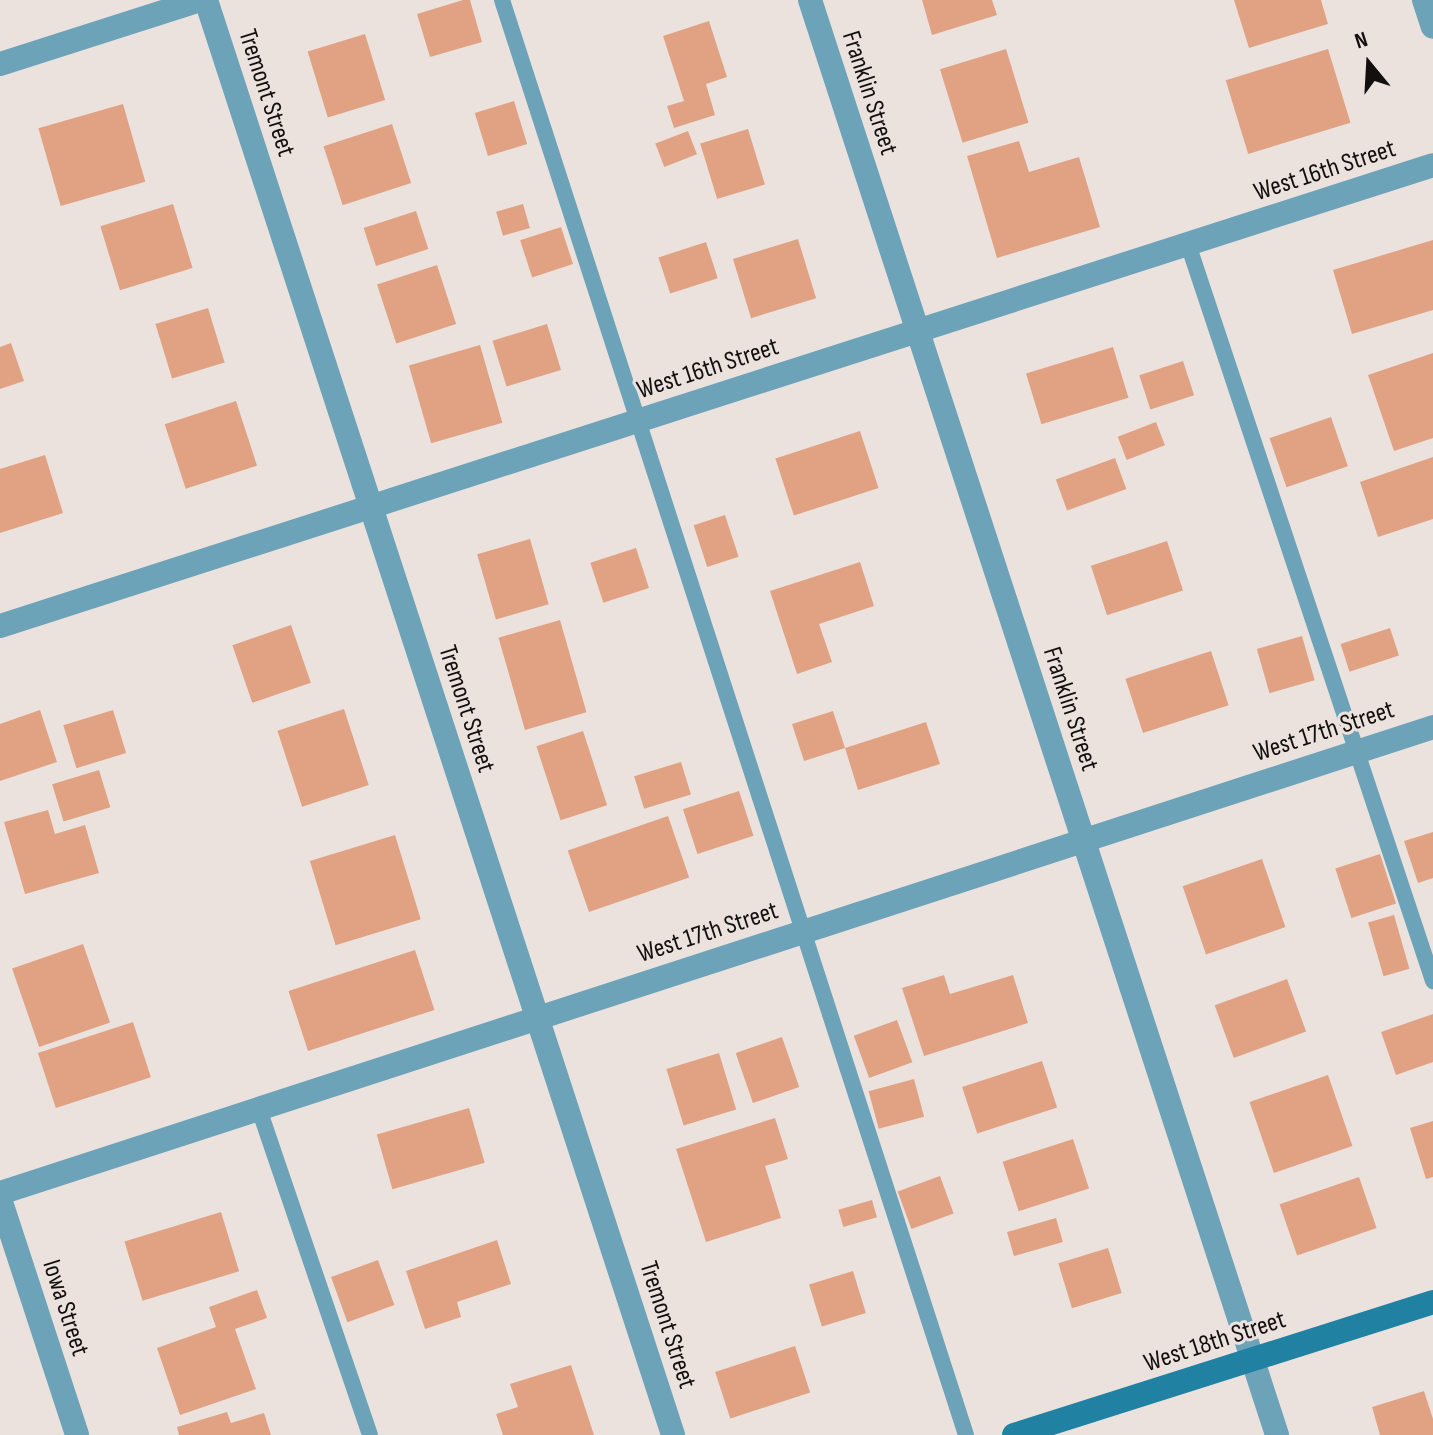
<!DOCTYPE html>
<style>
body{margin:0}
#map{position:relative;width:1433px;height:1435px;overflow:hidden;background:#ebe2de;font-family:"Sofia Sans Condensed",sans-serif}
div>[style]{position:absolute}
.building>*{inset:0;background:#e1a284;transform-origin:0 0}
.lane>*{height:16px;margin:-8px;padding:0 8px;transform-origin:8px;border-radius:8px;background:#6da3b9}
.street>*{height:24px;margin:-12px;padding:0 12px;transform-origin:12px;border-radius:12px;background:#6da3b9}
.secondary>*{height:24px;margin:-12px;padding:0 12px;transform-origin:12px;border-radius:12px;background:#2081a3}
span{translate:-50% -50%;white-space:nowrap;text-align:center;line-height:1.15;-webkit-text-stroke:6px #ebe2de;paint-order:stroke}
.street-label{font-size:26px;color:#120f0e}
.north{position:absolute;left:1329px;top:24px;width:80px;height:80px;-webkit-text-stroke:6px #ebe2de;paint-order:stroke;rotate:342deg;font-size:22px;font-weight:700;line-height:32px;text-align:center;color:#120f0e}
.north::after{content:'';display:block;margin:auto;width:28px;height:36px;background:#120f0e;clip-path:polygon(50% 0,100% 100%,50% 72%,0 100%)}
</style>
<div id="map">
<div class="building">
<div style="clip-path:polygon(463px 0,470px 0,482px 42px,430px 57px,417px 14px)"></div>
<div style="clip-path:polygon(922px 0,992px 0,997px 15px,932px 35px)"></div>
<div style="clip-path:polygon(1234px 0,1321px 0,1328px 24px,1249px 48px)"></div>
<div style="clip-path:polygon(709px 21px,727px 77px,706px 84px,715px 115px,674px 128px,667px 106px,684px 101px,663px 36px)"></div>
<div style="left:365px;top:34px;width:69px;height:60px;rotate:73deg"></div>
<div style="left:1006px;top:49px;width:77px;height:69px;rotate:73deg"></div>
<div style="left:1328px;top:49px;width:77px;height:107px;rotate:73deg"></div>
<div style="left:514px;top:101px;width:45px;height:41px;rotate:73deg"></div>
<div style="left:123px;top:104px;width:81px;height:88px;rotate:74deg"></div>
<div style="left:392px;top:124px;width:62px;height:72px;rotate:72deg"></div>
<div style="left:748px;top:129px;width:58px;height:50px;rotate:73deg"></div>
<div style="left:688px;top:131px;width:25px;height:35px;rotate:69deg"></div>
<div style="clip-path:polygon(1019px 141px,1029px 172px,1079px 157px,1100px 227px,997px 258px,967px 156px)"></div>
<div style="left:173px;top:204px;width:67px;height:76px;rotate:73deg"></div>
<div style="left:523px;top:204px;width:25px;height:28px;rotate:74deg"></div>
<div style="left:416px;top:211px;width:40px;height:55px;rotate:72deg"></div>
<div style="left:561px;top:227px;width:39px;height:43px;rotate:72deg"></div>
<div style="left:798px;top:239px;width:62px;height:68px;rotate:73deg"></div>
<div style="clip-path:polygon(1433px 240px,1433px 310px,1352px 334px,1333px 270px)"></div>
<div style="left:706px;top:242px;width:38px;height:50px;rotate:72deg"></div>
<div style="left:437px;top:265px;width:62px;height:63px;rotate:72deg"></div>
<div style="left:208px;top:308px;width:57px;height:55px;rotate:73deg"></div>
<div style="left:547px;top:324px;width:48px;height:57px;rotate:73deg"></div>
<div style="clip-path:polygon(11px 343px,24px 381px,0 389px,0 347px)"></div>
<div style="left:480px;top:345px;width:81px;height:74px;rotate:74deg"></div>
<div style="left:1113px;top:347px;width:53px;height:91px;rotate:73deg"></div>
<div style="clip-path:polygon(1433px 353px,1433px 438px,1394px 451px,1368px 375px)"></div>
<div style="left:1183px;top:361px;width:36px;height:46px;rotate:72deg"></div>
<div style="left:236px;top:401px;width:68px;height:75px;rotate:72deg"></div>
<div style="left:1331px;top:417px;width:52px;height:65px;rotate:71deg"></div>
<div style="left:1156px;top:422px;width:25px;height:41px;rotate:69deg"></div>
<div style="left:860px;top:431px;width:60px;height:89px;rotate:72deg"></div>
<div style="clip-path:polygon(45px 455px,63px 513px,0 533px,0 469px)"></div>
<div style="clip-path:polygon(1433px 457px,1433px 519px,1378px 537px,1360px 482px)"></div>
<div style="left:1115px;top:458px;width:33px;height:63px;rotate:70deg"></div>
<div style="left:725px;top:515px;width:44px;height:33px;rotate:72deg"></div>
<div style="left:530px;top:539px;width:68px;height:55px;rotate:74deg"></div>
<div style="left:1167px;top:541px;width:52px;height:80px;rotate:72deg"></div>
<div style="left:636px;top:548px;width:42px;height:48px;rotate:72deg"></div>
<div style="clip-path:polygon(860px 562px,874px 606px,819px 624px,832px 662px,797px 674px,770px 591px)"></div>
<div style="left:560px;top:620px;width:96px;height:64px;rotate:74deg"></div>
<div style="left:291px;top:625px;width:61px;height:62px;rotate:71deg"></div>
<div style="left:1390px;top:628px;width:29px;height:52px;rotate:72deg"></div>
<div style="left:1302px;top:636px;width:46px;height:47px;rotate:74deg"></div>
<div style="left:1211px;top:651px;width:57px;height:90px;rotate:72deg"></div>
<div style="left:344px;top:709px;width:80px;height:70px;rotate:72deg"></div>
<div style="clip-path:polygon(40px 710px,57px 762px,0 781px,0 724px)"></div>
<div style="left:113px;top:710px;width:45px;height:52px;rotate:73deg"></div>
<div style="clip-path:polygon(833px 711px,845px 748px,926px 722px,940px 764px,858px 790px,845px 748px,804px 761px,792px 724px)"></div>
<div style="left:583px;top:731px;width:78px;height:49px;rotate:72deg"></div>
<div style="left:681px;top:762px;width:34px;height:49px;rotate:73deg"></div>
<div style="left:99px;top:770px;width:39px;height:49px;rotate:73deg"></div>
<div style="left:739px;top:791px;width:47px;height:59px;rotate:72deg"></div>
<div style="clip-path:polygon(48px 810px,55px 834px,85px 825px,99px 873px,25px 894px,4px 822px)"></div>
<div style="left:668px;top:816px;width:65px;height:106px;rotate:71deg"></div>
<div style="clip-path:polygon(1433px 832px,1433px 878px,1418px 883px,1404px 841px)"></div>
<div style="left:395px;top:835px;width:88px;height:89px;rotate:73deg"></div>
<div style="left:1380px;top:854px;width:52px;height:47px;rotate:72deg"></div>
<div style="left:1262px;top:859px;width:72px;height:84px;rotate:71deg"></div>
<div style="left:1394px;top:915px;width:56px;height:27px;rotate:74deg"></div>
<div style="left:83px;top:944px;width:83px;height:75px;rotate:71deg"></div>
<div style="left:415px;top:950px;width:63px;height:133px;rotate:72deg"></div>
<div style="clip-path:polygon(944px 975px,950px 994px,1013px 975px,1028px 1023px,924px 1056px,902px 988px)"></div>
<div style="left:1287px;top:979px;width:56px;height:77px;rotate:70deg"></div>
<div style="clip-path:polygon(1433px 1014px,1433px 1062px,1396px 1075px,1381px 1032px)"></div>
<div style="left:897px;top:1020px;width:45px;height:46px;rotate:70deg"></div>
<div style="left:133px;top:1022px;width:58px;height:100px;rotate:72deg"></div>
<div style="left:782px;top:1037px;width:53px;height:49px;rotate:71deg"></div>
<div style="left:719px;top:1053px;width:59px;height:55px;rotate:73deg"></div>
<div style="left:1042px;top:1061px;width:49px;height:84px;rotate:72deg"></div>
<div style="left:1328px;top:1075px;width:75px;height:83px;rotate:71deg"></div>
<div style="left:914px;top:1079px;width:39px;height:47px;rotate:75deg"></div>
<div style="left:469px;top:1108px;width:57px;height:96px;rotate:74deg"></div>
<div style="clip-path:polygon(775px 1118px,788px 1159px,765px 1166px,781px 1218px,706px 1242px,676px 1149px)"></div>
<div style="clip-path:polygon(1433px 1121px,1433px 1177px,1426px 1179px,1410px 1128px)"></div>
<div style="left:1073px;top:1139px;width:52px;height:74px;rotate:72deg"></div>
<div style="left:940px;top:1176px;width:40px;height:45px;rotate:70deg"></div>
<div style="left:1359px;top:1177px;width:54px;height:84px;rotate:71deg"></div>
<div style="left:872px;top:1200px;width:18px;height:35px;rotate:74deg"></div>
<div style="left:221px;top:1212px;width:62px;height:101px;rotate:73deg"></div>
<div style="left:1056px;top:1218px;width:25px;height:51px;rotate:74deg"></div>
<div style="clip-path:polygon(497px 1240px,511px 1284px,457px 1302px,461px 1317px,425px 1329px,406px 1271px)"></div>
<div style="left:1108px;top:1248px;width:47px;height:52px;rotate:73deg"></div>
<div style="left:378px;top:1260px;width:48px;height:50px;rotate:70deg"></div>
<div style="left:853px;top:1271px;width:44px;height:46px;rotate:73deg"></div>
<div style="clip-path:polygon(257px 1290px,267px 1318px,235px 1329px,256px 1389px,180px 1415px,157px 1348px,216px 1327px,209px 1307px)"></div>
<div style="left:795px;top:1346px;width:49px;height:84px;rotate:72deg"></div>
<div style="clip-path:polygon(571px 1365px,594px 1435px,503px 1435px,496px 1414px,518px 1407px,510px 1384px)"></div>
<div style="clip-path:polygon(1424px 1391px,1433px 1419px,1433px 1435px,1380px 1435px,1372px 1407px)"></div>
<div style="clip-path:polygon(227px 1412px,231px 1423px,264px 1413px,271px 1435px,179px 1435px,177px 1427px)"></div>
</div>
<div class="lane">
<div style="left:502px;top:0;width:1508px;rotate:72.08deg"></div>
<div style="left:1188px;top:244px;width:777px;rotate:71.61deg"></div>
<div style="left:259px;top:1109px;width:344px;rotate:71.2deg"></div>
</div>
<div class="street">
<div style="left:206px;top:0;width:1509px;rotate:71.97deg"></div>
<div style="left:810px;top:0;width:1509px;rotate:71.97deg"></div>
<div style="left:1424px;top:0;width:28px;rotate:72deg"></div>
<div style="left:0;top:64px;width:210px;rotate:-17.7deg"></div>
<div style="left:0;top:626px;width:1505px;rotate:-17.83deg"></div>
<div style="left:0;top:1193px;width:1507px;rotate:-18.01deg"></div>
<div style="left:0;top:1199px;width:248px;rotate:71.9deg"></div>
</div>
<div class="secondary">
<div style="left:1014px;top:1435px;width:440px;rotate:-17.6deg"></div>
</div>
<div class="street-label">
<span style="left:266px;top:93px;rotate:72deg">Tremont Street</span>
<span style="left:869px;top:93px;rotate:72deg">Franklin Street</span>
<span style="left:1325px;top:171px;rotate:-18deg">West 16th Street</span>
<span style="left:708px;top:369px;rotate:-18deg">West 16th Street</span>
<span style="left:466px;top:709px;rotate:72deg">Tremont Street</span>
<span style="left:1070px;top:709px;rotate:72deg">Franklin Street</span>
<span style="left:1324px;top:732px;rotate:-18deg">West 17th Street</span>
<span style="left:708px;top:933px;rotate:-18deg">West 17th Street</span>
<span style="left:65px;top:1308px;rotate:72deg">Iowa Street</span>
<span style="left:667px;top:1325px;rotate:72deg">Tremont Street</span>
<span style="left:1215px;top:1342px;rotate:-18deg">West 18th Street</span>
</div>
<div class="north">N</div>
</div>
